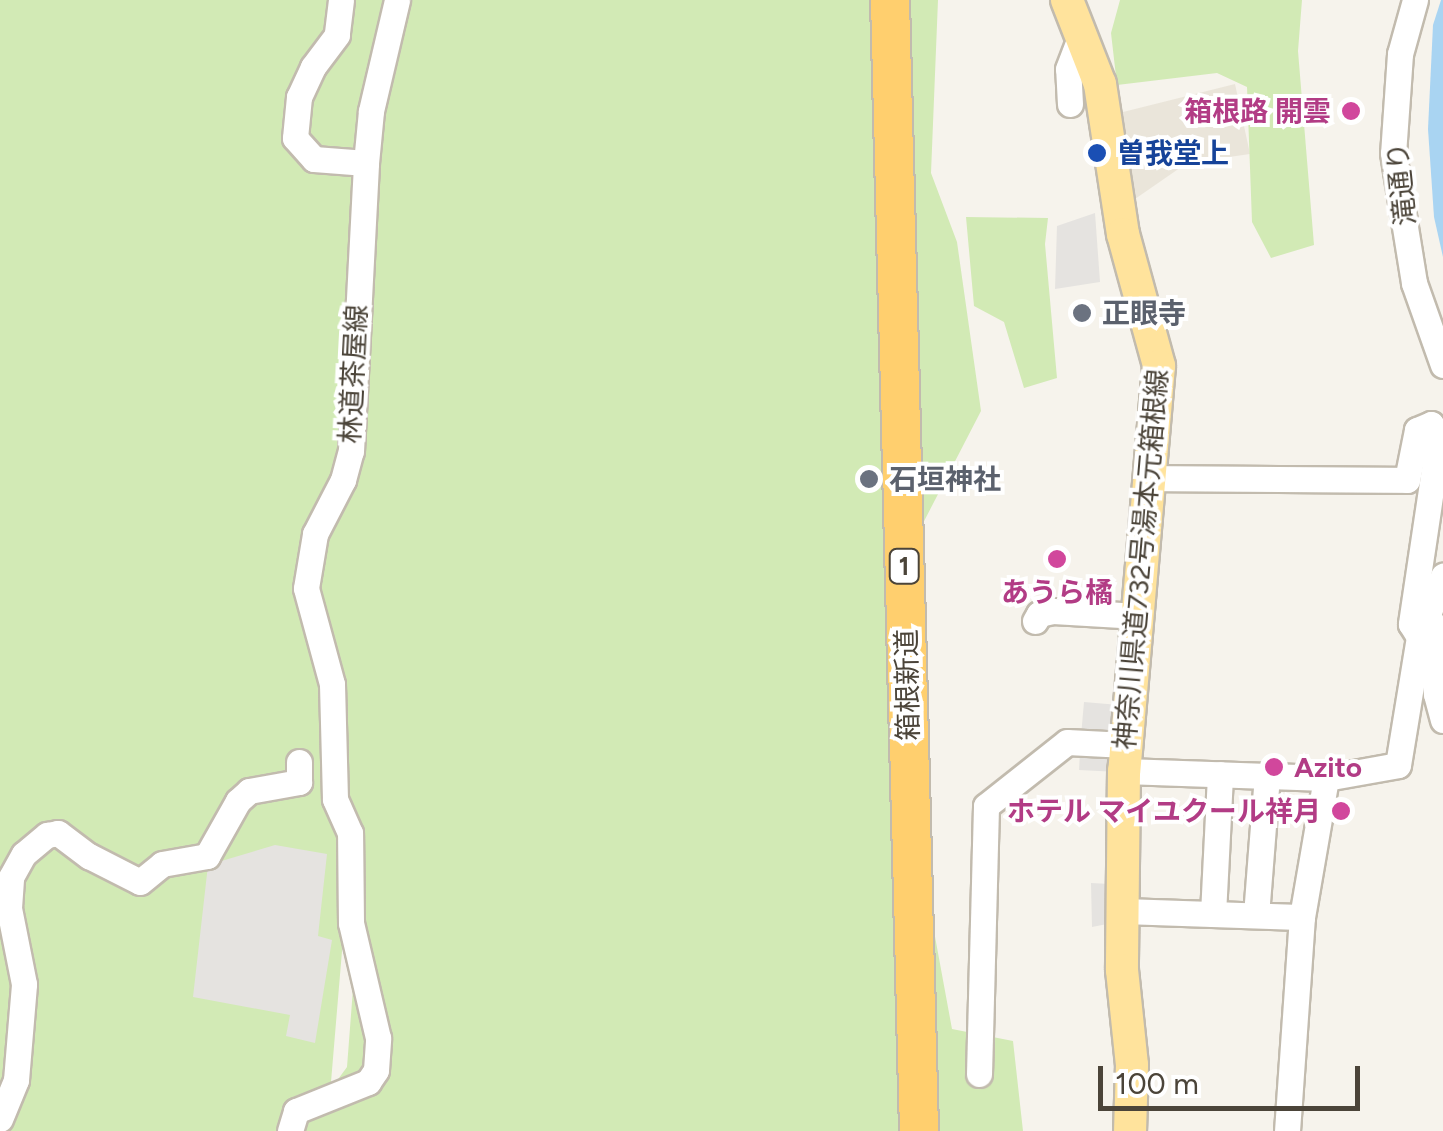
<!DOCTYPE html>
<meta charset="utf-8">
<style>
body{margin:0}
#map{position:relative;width:1443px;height:1131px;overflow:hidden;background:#f6f3ec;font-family:Figtree,"Noto Sans JP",sans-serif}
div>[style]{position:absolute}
.residential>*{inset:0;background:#eae5da}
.green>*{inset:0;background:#d2eab5}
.parking>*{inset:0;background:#e5e3e0;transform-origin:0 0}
.water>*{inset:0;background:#a9d4f2}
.roads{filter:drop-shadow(2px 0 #c2bbae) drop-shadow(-2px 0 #c2bbae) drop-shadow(0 2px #c2bbae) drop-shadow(0 -2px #c2bbae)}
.minor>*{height:25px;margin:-12.5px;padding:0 12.5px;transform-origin:12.5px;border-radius:12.5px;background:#fff}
.major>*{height:32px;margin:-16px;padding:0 16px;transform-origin:16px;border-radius:16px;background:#ffe39c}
.highway>*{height:38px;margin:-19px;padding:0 19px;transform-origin:19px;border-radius:19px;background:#ffcf6e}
.dots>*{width:28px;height:28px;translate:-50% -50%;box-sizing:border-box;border:5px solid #fff;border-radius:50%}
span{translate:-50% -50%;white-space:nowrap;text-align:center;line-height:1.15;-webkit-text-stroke:8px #fff;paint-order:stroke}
.shield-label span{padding:2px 8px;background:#fff;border:2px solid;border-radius:8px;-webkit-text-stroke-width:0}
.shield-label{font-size:25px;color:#4b4439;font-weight:700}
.hotel-label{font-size:28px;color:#b23c85;font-weight:700}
.right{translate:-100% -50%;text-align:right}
.left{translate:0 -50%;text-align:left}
.transit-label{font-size:28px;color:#164399;font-weight:700}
.street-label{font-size:28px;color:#4b4439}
.worship-label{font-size:28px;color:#5b616d;font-weight:700}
.scale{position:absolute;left:1098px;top:1066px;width:262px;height:45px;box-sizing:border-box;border:5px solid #4b4439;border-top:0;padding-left:12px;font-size:30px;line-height:35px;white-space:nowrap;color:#4b4439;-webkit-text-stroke:8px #fff;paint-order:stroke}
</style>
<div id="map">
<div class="residential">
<div style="clip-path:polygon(1235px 84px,1250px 154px,1187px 163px,1122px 208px,1111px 115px)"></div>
</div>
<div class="green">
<div style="clip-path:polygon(0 0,938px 0,931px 173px,957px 242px,981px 411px,920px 529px,927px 893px,952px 1029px,1013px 1041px,1023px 1131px,305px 1131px,306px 1123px,347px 1067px,364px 845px,344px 825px,350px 856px,331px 1082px,287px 1101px,286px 1131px,0 1131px)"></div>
<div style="clip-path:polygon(1120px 0,1302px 0,1298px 51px,1314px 245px,1271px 258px,1252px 222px,1247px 87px,1217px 73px,1117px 85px,1111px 33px)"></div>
<div style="clip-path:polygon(966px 217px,1048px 218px,1045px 244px,1057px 378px,1024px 388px,1004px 322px,974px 306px)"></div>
</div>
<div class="parking">
<div style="clip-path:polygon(1095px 213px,1100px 282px,1055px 289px,1057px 226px)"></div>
<div style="left:1084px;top:702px;width:38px;height:34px;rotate:5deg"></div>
<div style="left:1080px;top:752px;width:34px;height:18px;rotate:3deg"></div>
<div style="clip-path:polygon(275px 845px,327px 854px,318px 936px,332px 940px,315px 1043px,286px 1036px,290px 1015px,193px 997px,208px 865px)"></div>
<div style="clip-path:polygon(1091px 883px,1110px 884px,1112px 923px,1092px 927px)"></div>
</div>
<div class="water">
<div style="clip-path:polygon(1441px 0,1443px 0,1443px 257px,1434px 217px,1428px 129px,1433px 25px)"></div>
</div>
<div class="roads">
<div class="minor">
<div style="left:341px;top:0;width:35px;rotate:97deg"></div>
<div style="left:337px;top:35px;width:40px;rotate:127deg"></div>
<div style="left:313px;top:67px;width:33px;rotate:115deg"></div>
<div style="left:299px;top:97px;width:41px;rotate:95.6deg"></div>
<div style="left:295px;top:138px;width:28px;rotate:48deg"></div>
<div style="left:314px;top:159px;width:52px;rotate:4.4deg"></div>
<div style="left:1415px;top:0;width:56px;rotate:105.5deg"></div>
<div style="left:1400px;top:54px;width:99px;rotate:94deg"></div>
<div style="left:1393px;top:153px;width:132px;rotate:80.8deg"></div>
<div style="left:1414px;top:283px;width:87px;rotate:70.5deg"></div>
<div style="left:1070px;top:104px;width:35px;rotate:-93deg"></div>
<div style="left:1068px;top:69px;width:31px;rotate:-69deg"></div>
<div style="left:1150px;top:478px;width:257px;rotate:0.4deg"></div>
<div style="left:1407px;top:480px;width:51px;rotate:-78.7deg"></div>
<div style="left:1417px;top:430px;width:15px;rotate:-23deg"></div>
<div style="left:1431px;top:424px;width:14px;rotate:56deg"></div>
<div style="left:1439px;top:436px;width:190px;rotate:98.5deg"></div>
<div style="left:1411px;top:624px;width:15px;rotate:58deg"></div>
<div style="left:1035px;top:621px;width:8px;rotate:-60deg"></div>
<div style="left:1039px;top:614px;width:14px;rotate:-12deg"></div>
<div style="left:1053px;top:611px;width:85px;rotate:3.4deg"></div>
<div style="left:1431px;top:621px;width:73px;rotate:86.1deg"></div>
<div style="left:1436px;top:694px;width:27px;rotate:75deg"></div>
<div style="left:1124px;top:771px;width:202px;rotate:2deg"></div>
<div style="left:1326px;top:778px;width:73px;rotate:-10.2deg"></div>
<div style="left:1398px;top:765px;width:130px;rotate:-80.7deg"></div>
<div style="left:1419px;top:637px;width:66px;rotate:-68.5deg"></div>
<div style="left:1121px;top:911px;width:181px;rotate:1.9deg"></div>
<div style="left:1213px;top:914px;width:140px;rotate:-87.1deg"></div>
<div style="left:1256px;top:915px;width:139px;rotate:-85.5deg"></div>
<div style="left:979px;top:1074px;width:268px;rotate:-88.5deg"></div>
<div style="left:986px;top:806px;width:103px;rotate:-38.3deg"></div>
<div style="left:1067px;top:742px;width:59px;rotate:2.9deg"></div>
<div style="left:0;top:1119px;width:42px;rotate:-67.7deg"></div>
<div style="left:16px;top:1080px;width:96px;rotate:-85.2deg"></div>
<div style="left:24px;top:984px;width:77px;rotate:-101.2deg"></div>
<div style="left:9px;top:908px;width:31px;rotate:-86deg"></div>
<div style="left:11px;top:877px;width:26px;rotate:-61deg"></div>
<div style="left:24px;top:854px;width:30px;rotate:-40deg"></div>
<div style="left:47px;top:835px;width:11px;rotate:-10deg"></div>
<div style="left:58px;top:833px;width:39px;rotate:37deg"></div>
<div style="left:89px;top:856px;width:57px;rotate:27deg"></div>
<div style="left:140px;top:882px;width:28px;rotate:-39deg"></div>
<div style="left:162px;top:864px;width:46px;rotate:-10.1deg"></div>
<div style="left:207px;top:856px;width:63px;rotate:-60.6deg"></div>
<div style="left:238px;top:801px;width:15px;rotate:-42deg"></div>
<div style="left:249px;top:791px;width:51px;rotate:-10.2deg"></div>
<div style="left:299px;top:782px;width:20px;rotate:-90deg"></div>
<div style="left:290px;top:1131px;width:21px;rotate:-73deg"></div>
<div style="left:296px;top:1111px;width:78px;rotate:-21.9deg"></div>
<div style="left:368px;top:1082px;width:14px;rotate:-56deg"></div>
<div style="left:376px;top:1070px;width:32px;rotate:-86deg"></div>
<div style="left:378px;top:1038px;width:118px;rotate:-103.2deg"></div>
<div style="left:351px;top:923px;width:90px;rotate:-90.6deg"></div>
<div style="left:350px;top:833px;width:37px;rotate:-114deg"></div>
<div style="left:335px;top:799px;width:115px;rotate:-91.5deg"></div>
<div style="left:332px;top:684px;width:99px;rotate:-105.2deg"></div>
<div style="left:306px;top:588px;width:55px;rotate:-80.5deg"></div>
<div style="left:315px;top:534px;width:61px;rotate:-62.6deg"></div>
<div style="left:343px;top:480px;width:30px;rotate:-75deg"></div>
<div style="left:351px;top:451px;width:288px;rotate:-87deg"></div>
<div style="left:366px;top:163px;width:52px;rotate:-84.5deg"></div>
<div style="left:371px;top:111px;width:114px;rotate:-76.8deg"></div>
<div style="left:1287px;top:1131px;width:215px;rotate:-86deg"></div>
<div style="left:1302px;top:917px;width:141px;rotate:-80.2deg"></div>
</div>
<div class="major">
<div style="left:1067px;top:0;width:90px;rotate:68.6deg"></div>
<div style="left:1100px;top:84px;width:152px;rotate:81.3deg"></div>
<div style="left:1123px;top:234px;width:137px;rotate:74.7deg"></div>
<div style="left:1159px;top:366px;width:407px;rotate:94.9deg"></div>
<div style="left:1124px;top:771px;width:199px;rotate:90.6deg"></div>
<div style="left:1122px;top:970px;width:96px;rotate:84deg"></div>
<div style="left:1132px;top:1065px;width:66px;rotate:91.7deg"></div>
</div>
<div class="highway">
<div style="left:890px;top:0;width:1131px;rotate:88.53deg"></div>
</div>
</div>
<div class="dots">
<div style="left:1351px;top:111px;background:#d1479c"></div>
<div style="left:1097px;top:153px;background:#1a4fb4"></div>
<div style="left:1082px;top:313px;background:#6b7280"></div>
<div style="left:869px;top:479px;background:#6b7280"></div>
<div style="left:1057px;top:559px;background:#d1479c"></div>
<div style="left:1274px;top:767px;background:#d1479c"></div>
<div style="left:1341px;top:811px;background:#d1479c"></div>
</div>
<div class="shield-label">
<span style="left:904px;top:566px">1</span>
</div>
<div class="hotel-label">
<span class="right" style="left:1331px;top:111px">箱根路 開雲</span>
<span style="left:1057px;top:592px">あうら橘</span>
<span class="left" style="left:1294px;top:767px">Azito</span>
<span class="right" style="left:1321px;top:811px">ホテル マイユクール祥月</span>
</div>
<div class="transit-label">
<span class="left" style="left:1117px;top:153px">曽我堂上</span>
</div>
<div class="street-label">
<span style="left:1401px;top:184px;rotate:-96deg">滝通り</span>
<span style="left:353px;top:374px;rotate:-87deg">林道茶屋線</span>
<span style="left:1141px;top:559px;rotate:-85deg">神奈川県道732号湯本元箱根線</span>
<span style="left:907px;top:685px;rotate:-91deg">箱根新道</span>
</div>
<div class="worship-label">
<span class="left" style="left:1102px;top:313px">正眼寺</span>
<span class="left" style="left:889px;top:479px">石垣神社</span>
</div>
<div class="scale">100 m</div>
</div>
